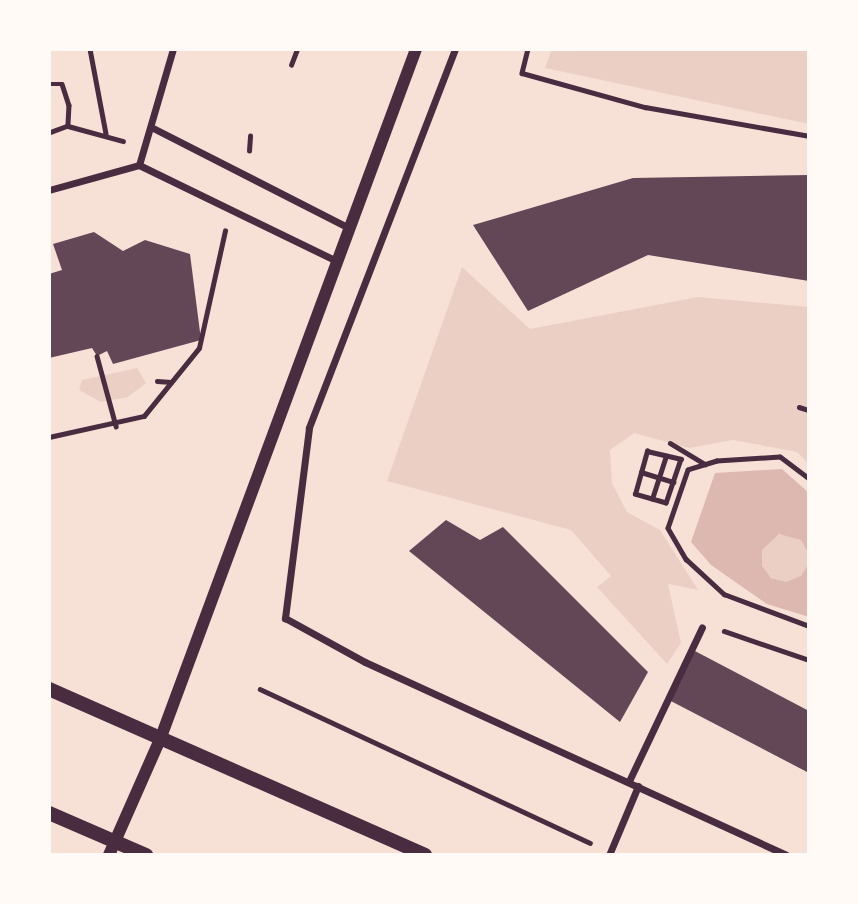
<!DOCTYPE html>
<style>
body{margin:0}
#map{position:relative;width:858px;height:904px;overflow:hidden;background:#f7e1d7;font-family:Roboto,sans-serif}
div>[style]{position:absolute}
.green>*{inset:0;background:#ebcfc5}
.round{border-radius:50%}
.water>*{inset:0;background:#dcb8b0}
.building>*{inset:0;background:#644757}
.path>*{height:4.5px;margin:-2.25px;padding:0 2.25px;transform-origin:2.25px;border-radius:2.25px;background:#4a2c40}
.minor>*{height:7px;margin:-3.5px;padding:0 3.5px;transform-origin:3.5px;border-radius:3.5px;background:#4a2c40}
.tertiary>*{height:12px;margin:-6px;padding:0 6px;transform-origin:6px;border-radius:6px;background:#4a2c40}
.secondary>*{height:14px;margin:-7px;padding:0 7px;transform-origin:7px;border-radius:7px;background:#4a2c40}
span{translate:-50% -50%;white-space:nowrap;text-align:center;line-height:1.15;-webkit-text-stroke:5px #fffaf5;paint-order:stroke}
.frame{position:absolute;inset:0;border:51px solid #fffaf5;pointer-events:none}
</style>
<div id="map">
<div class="green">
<div style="clip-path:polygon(552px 49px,809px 49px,809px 124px,545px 68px)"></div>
<div style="clip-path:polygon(462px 267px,530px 329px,698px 297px,809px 307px,809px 464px,797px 452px,733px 440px,689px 448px,634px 433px,610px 450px,612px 483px,627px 512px,660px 530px,698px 590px,668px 584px,681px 643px,667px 664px,597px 587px,611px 576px,571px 530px,387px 481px)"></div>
<div style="clip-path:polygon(137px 368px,146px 383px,128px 397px,101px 402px,79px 390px,82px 380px)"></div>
<div class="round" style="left:761px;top:534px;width:48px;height:48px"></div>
</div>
<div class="water">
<div style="clip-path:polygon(782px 469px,809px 493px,809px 554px,801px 540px,779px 534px,762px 550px,762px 566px,771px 578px,786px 582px,801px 576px,809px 563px,809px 617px,767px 604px,711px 565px,691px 542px,715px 473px)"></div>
</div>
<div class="building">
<div style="clip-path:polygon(809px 175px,809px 281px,648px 255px,528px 311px,473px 225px,633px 178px)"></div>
<div style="clip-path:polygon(94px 232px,123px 251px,145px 240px,190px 254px,201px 340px,113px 364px,107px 351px,97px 356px,92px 348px,49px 358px,49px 274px,62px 270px,53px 244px)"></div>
<div style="clip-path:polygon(446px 520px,480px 540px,503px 527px,648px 672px,620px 722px,409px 551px)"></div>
<div style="clip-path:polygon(693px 650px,809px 711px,809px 773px,667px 699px)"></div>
</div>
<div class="path">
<div style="left:90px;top:49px;width:86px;rotate:79.3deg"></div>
<div style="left:528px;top:49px;width:25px;rotate:104deg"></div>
<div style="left:522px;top:73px;width:128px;rotate:15.5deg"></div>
<div style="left:645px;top:107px;width:167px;rotate:10deg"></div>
<div style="left:291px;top:65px;width:17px;rotate:-69deg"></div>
<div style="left:49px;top:84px;width:13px"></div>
<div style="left:62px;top:84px;width:22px;rotate:72deg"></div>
<div style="left:69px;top:105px;width:21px;rotate:93deg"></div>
<div style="left:68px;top:126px;width:20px;rotate:160deg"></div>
<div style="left:68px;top:126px;width:57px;rotate:15.3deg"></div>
<div style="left:249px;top:151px;width:15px;rotate:-86deg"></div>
<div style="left:97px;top:356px;width:73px;rotate:74.8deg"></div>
<div style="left:157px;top:381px;width:14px;rotate:4deg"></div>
<div style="left:799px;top:407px;width:10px;rotate:17deg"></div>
<div style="left:49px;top:437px;width:97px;rotate:-12.5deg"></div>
<div style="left:144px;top:416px;width:87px;rotate:-51deg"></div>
<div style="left:199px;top:348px;width:120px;rotate:-77.5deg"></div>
<div style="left:670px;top:443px;width:41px;rotate:31deg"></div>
<div style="left:647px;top:451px;width:35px;rotate:13deg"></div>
<div style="left:681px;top:459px;width:46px;rotate:108.8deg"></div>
<div style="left:666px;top:503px;width:32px;rotate:-164deg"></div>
<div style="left:635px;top:494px;width:45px;rotate:-74.4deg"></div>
<div style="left:641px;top:472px;width:34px;rotate:17deg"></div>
<div style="left:809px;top:479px;width:36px;rotate:-143deg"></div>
<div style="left:780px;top:457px;width:63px;rotate:176.4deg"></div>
<div style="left:717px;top:461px;width:30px;rotate:163deg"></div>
<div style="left:688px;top:470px;width:61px;rotate:109deg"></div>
<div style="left:668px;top:528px;width:36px;rotate:60deg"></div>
<div style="left:686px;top:559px;width:52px;rotate:42.6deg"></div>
<div style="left:724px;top:594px;width:91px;rotate:20.6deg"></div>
<div style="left:652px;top:499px;width:45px;rotate:-72deg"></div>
<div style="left:724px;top:631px;width:90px;rotate:18.8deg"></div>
<div style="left:260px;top:689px;width:364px;rotate:25deg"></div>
</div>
<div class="minor">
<div style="left:455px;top:49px;width:406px;rotate:111.1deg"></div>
<div style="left:309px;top:428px;width:192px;rotate:97.2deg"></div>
<div style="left:285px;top:618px;width:91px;rotate:28.8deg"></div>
<div style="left:365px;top:662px;width:463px;rotate:24.6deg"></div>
<div style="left:151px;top:127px;width:222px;rotate:27deg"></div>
<div style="left:139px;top:165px;width:220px;rotate:25.9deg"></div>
<div style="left:49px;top:190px;width:93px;rotate:-15.5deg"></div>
<div style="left:139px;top:165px;width:121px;rotate:-73.7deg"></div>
<div style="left:629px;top:781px;width:170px;rotate:-64.6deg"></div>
<div style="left:609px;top:855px;width:75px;rotate:-67.2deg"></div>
</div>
<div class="tertiary">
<div style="left:109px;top:855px;width:129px;rotate:-66.2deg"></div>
<div style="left:161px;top:737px;width:734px;rotate:-69.66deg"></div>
</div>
<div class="secondary">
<div style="left:49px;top:689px;width:411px;rotate:23.8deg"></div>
<div style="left:49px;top:813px;width:106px;rotate:23.4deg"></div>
</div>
<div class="frame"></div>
</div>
